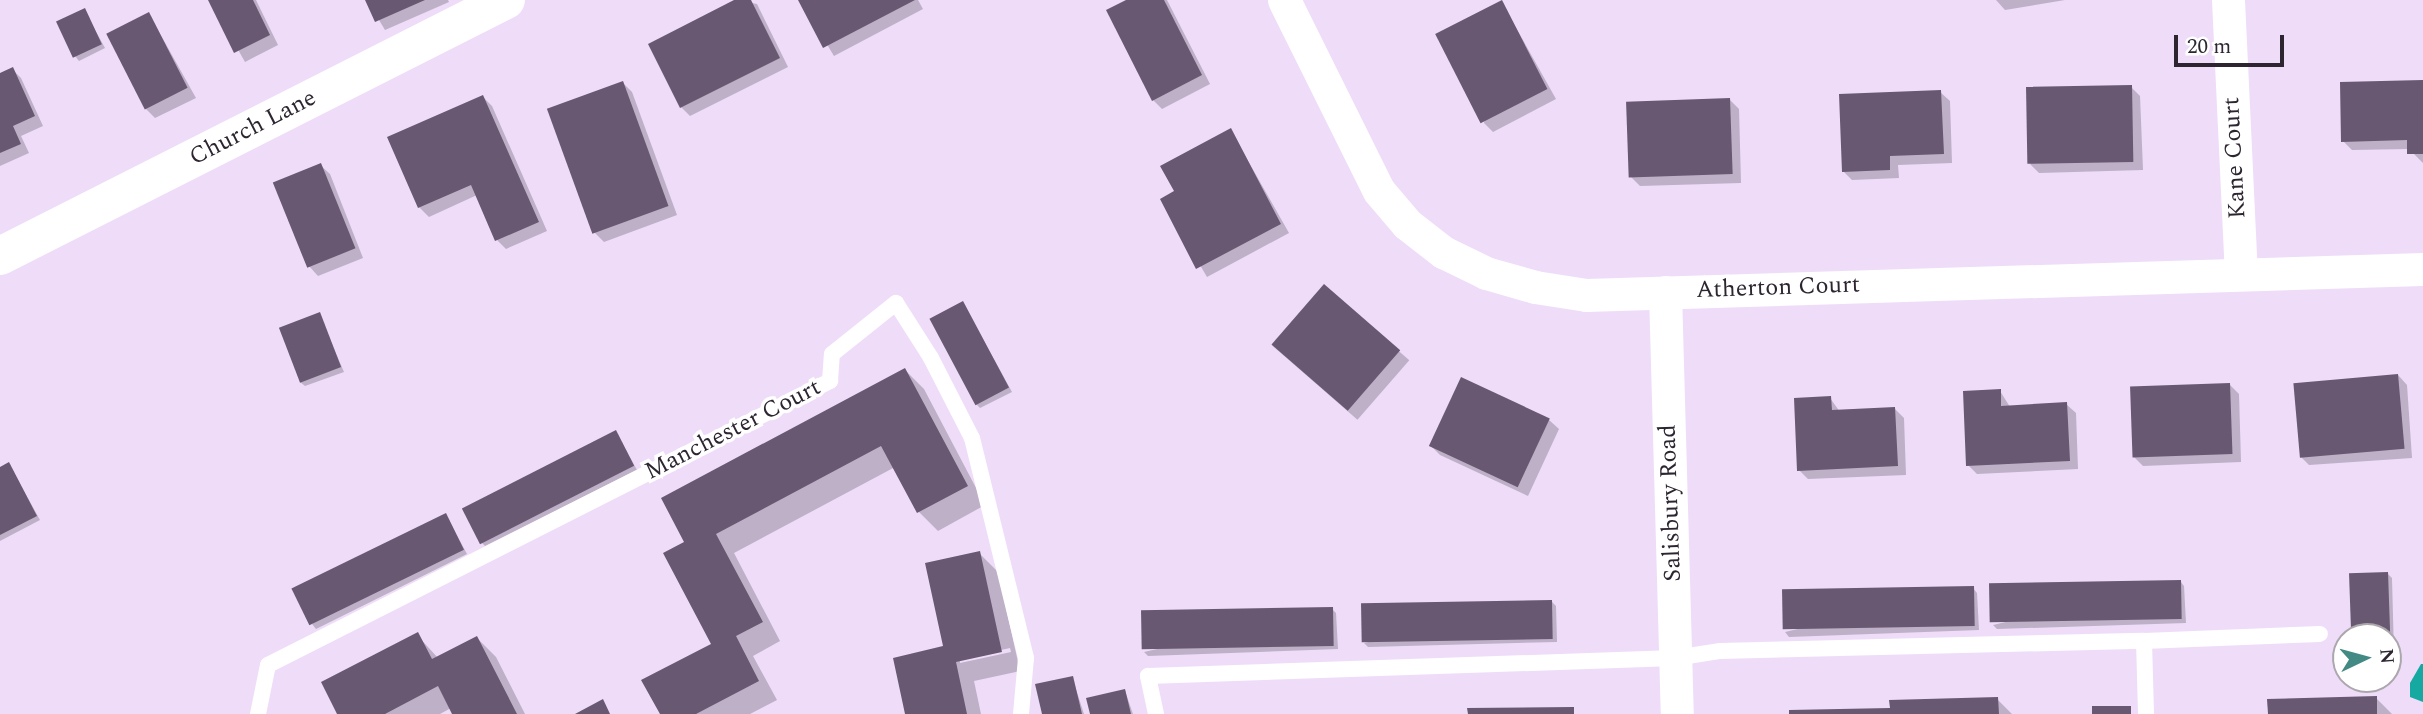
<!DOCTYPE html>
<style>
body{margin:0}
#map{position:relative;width:2423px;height:714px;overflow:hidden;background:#eedcf9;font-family:Spectral,serif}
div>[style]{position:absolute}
.water>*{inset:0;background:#15a9a1}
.shadow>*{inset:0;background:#0003;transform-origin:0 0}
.building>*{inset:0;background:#685871;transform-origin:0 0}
.service>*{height:16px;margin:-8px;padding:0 8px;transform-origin:8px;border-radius:8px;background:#fff}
.minor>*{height:33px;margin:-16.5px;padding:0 16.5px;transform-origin:16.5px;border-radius:16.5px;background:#fff}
.tertiary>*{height:38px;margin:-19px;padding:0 19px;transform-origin:19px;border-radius:19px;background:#fff}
span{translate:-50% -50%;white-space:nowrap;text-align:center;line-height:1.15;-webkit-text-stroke:7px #fff;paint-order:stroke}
.street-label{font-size:24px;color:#2d2631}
.north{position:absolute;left:2332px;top:623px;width:70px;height:70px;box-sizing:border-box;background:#fff;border:2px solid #aba8ad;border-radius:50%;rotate:85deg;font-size:19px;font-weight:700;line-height:28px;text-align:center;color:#2d2631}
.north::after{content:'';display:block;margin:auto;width:24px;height:32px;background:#438a84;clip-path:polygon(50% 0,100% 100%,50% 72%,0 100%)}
.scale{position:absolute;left:2174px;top:35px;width:110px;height:32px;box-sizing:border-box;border:4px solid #2d2631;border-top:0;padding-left:9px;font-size:21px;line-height:24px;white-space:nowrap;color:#2d2631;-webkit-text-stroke:5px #fff;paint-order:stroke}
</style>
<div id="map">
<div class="water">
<div style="clip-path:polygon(2421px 664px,2423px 664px,2423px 702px,2410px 697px,2410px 683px)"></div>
</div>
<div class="shadow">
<div style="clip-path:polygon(210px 0,256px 0,278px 45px,245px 62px)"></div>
<div style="clip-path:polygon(367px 0,448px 0,449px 2px,385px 30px)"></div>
<div style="clip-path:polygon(738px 0,757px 4px,788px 67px,690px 116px,681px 107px)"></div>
<div style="clip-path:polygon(800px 0,918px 0,923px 9px,834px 56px)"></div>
<div style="clip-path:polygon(1130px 0,1167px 0,1210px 84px,1162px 109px,1153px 100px)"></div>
<div style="clip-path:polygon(1996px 0,2065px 0,2005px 10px)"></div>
<div style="clip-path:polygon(1501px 1px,1556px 99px,1493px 132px,1484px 123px)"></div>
<div style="clip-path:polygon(84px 10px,105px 48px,79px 61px,75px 56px)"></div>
<div style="clip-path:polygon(149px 14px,196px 98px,155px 118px,146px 109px)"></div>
<div style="clip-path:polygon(12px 69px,21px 78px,43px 126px,21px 136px,29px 153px,0 166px,0 74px)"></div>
<div style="clip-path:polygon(2423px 81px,2423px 163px,2409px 149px,2352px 150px,2343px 141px)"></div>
<div style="clip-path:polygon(623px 83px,632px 92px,677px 215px,604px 242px,595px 233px)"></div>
<div style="clip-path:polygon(2131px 87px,2140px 96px,2143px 170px,2039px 173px,2030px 164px)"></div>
<div style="clip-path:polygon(1940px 92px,1950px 101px,1952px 163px,1898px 165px,1899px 178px,1852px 180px,1843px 171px)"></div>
<div style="clip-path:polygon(483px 97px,492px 106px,547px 231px,506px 249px,497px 240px,477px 195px,429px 217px,419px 207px,390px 138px)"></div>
<div style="clip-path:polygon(1730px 100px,1739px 109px,1741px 183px,1640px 186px,1631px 177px)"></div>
<div style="clip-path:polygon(1231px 131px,1289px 233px,1207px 277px,1162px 200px,1176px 192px)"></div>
<div style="clip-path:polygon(320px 165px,330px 174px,363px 258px,318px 276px,309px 266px,276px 183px)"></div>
<div style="left:1324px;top:286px;width:113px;height:79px;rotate:41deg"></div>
<div style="clip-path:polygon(963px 303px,1012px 392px,980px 408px,976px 404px)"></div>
<div style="clip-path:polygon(319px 314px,344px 372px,305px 386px,300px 382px)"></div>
<div style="clip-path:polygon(905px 370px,924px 389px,985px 505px,938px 531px,919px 512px,895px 467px,734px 553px,780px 641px,753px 656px,777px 700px,750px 714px,662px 714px,713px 645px,687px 542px)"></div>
<div style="clip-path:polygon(2398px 375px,2407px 385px,2412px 458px,2309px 465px,2300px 456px)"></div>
<div style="clip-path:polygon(1462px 379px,1549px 420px,1559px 429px,1528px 496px,1440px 455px,1431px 446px)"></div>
<div style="clip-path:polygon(2230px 385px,2239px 394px,2241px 462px,2143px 466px,2134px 457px)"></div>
<div style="clip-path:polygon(2000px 391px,2010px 407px,2066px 404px,2076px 413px,2078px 469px,1977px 474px,1968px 465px)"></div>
<div style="clip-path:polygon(1830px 398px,1840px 412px,1895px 409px,1904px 418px,1906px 475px,1808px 479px,1799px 470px)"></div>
<div style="clip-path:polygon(616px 432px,637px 470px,485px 546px,481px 542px)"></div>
<div style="clip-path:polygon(9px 464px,40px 520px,0 541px,0 469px)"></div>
<div style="clip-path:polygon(446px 515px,467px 554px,316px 629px,312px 624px)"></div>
<div style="clip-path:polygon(evenodd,979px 553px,998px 572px,1020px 671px,974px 681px,981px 714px,908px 714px,945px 648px,979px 553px,1010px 648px,1011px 652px,960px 663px,960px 659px,1010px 648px)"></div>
<div style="clip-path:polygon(2387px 573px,2392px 578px,2394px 654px,2388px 654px,2388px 637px,2353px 637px)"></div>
<div style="clip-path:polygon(2180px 581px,2184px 586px,2186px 623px,1997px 629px,1993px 625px)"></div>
<div style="clip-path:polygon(1973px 588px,1977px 593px,1979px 630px,1789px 637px,1785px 632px)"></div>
<div style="clip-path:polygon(1551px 601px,1556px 606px,1557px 642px,1368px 647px,1364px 643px)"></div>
<div style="clip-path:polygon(1332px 609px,1336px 613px,1338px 649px,1148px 656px,1144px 652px)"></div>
<div style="clip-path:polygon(417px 635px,438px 658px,477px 638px,496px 657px,525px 714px,454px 714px,451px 708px,440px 714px,339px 714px)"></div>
<div style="clip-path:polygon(1072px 677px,1084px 714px,1043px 714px)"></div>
<div style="clip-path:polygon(1125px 691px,1133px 714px,1092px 714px)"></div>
<div style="clip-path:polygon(2376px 698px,2392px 714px,2269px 714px)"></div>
<div style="clip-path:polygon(1997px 699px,2012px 714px,1791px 714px,1892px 709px)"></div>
</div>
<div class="building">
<div style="clip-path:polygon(208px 0,253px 0,270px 35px,234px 53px)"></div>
<div style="clip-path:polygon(365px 0,425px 0,375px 22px)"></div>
<div style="clip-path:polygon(734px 0,751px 0,780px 58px,680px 108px,648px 44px)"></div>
<div style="clip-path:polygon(798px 0,915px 0,823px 48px)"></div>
<div style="clip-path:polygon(1126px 0,1164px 0,1202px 75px,1152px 101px,1106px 10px)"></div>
<div style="left:1502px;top:0;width:100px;height:75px;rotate:63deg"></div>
<div style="left:85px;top:8px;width:40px;height:32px;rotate:65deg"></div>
<div style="left:149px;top:12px;width:85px;height:48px;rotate:63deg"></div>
<div style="clip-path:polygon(13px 67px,35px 116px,13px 126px,21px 144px,0 153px,0 73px)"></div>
<div style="clip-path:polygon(2423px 80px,2423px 154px,2407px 154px,2407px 140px,2341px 142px,2340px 82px)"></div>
<div style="left:623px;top:81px;width:133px;height:81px;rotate:70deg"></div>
<div style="left:2132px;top:85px;width:77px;height:106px;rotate:89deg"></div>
<div style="clip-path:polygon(1941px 90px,1944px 154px,1890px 156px,1890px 170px,1842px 172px,1839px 94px)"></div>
<div style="clip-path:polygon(483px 95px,539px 222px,495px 241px,471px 185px,418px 208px,387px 137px)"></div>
<div style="left:1730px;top:98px;width:76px;height:104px;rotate:88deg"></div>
<div style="clip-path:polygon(1231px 128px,1281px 224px,1196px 269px,1160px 199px,1174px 191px,1160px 166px)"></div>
<div style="left:321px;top:163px;width:92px;height:52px;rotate:68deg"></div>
<div style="left:1324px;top:284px;width:101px;height:80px;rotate:41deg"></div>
<div style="left:963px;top:301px;width:98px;height:38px;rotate:62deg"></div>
<div style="left:320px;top:312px;width:59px;height:44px;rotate:69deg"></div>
<div style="clip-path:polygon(905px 368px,968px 486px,917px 513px,881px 446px,716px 534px,763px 622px,736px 636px,759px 681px,696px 714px,660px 714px,641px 680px,711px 644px,663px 553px,684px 542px,661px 498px)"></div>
<div style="left:2398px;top:374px;width:75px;height:105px;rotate:85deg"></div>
<div style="left:1461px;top:377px;width:98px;height:76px;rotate:25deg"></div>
<div style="left:2230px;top:383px;width:71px;height:100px;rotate:88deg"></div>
<div style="clip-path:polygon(2001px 389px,2001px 406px,2067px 402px,2070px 461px,1966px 466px,1963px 391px)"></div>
<div style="clip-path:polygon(1831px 396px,1832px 410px,1895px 407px,1898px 466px,1797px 471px,1794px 398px)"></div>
<div style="left:616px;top:430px;width:40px;height:173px;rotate:63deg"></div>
<div style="clip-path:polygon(9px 462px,37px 516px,0 535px,0 467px)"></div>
<div style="left:446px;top:513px;width:41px;height:172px;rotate:64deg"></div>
<div style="clip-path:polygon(980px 551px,1002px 652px,956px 662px,967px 714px,905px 714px,893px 658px,943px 646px,925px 563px)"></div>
<div style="left:2388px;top:572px;width:65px;height:39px;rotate:88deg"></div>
<div style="left:2181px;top:580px;width:39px;height:192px;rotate:89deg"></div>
<div style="left:1974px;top:586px;width:40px;height:192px;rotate:89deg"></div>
<div style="left:1552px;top:600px;width:39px;height:191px;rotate:89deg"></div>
<div style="left:1333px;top:607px;width:39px;height:192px;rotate:89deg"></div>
<div style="clip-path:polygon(418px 632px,432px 659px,477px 636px,517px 714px,452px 714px,438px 686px,385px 714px,337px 714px,321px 682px)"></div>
<div style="clip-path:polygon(1073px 676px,1082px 714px,1042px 714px,1035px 684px)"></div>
<div style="clip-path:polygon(1125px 689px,1131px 714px,1090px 714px,1086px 698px)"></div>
<div style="clip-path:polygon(2377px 696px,2377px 714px,2268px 714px,2267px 699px)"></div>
<div style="clip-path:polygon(1998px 697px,1999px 714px,1789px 714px,1789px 710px,1890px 708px,1889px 700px)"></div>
<div style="clip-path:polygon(603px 699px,610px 714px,575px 714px)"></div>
<div style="left:2092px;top:706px;width:39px;height:8px"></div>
<div style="clip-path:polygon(1574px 707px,1574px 714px,1468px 714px,1467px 708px)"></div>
</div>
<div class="service">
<div style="left:2144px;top:641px;width:176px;rotate:-2.3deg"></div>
<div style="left:258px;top:714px;width:50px;rotate:-78.5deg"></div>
<div style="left:268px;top:665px;width:630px;rotate:-26.81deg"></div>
<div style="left:830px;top:381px;width:27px;rotate:-86deg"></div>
<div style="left:832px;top:354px;width:82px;rotate:-38.6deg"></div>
<div style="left:896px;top:303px;width:65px;rotate:57.5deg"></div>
<div style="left:931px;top:358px;width:90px;rotate:62.9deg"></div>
<div style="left:972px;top:438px;width:227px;rotate:76.2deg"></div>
<div style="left:1026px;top:658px;width:56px;rotate:95.1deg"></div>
<div style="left:1156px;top:714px;width:39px;rotate:-102deg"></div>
<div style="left:1148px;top:676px;width:527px;rotate:-1.96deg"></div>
<div style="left:1675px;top:658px;width:46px;rotate:-8.8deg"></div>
<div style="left:1720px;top:651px;width:424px;rotate:-1.4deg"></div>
<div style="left:2144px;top:641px;width:73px;rotate:88.4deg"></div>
</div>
<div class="minor">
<div style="left:1284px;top:0;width:213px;rotate:63.6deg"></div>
<div style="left:1379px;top:191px;width:43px;rotate:49.7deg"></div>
<div style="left:1407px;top:224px;width:46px;rotate:37.9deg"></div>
<div style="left:1443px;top:252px;width:48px;rotate:26deg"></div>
<div style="left:1486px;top:273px;width:51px;rotate:15.9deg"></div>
<div style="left:1535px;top:287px;width:52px;rotate:8.9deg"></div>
<div style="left:1586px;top:295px;width:837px;rotate:-1.78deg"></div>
<div style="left:2228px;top:0;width:274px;rotate:87.3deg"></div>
<div style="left:1665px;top:292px;width:422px;rotate:88.4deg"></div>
</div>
<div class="tertiary">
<div style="left:0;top:256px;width:567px;rotate:-26.84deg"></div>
</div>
<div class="street-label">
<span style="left:253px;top:128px;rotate:-27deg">Church Lane</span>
<span style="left:2235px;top:158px;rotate:-93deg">Kane Court</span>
<span style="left:1778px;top:288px;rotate:-2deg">Atherton Court</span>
<span style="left:733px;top:430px;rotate:-27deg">Manchester Court</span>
<span style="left:1671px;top:503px;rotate:-92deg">Salisbury Road</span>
</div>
<div class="north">N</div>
<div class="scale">20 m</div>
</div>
